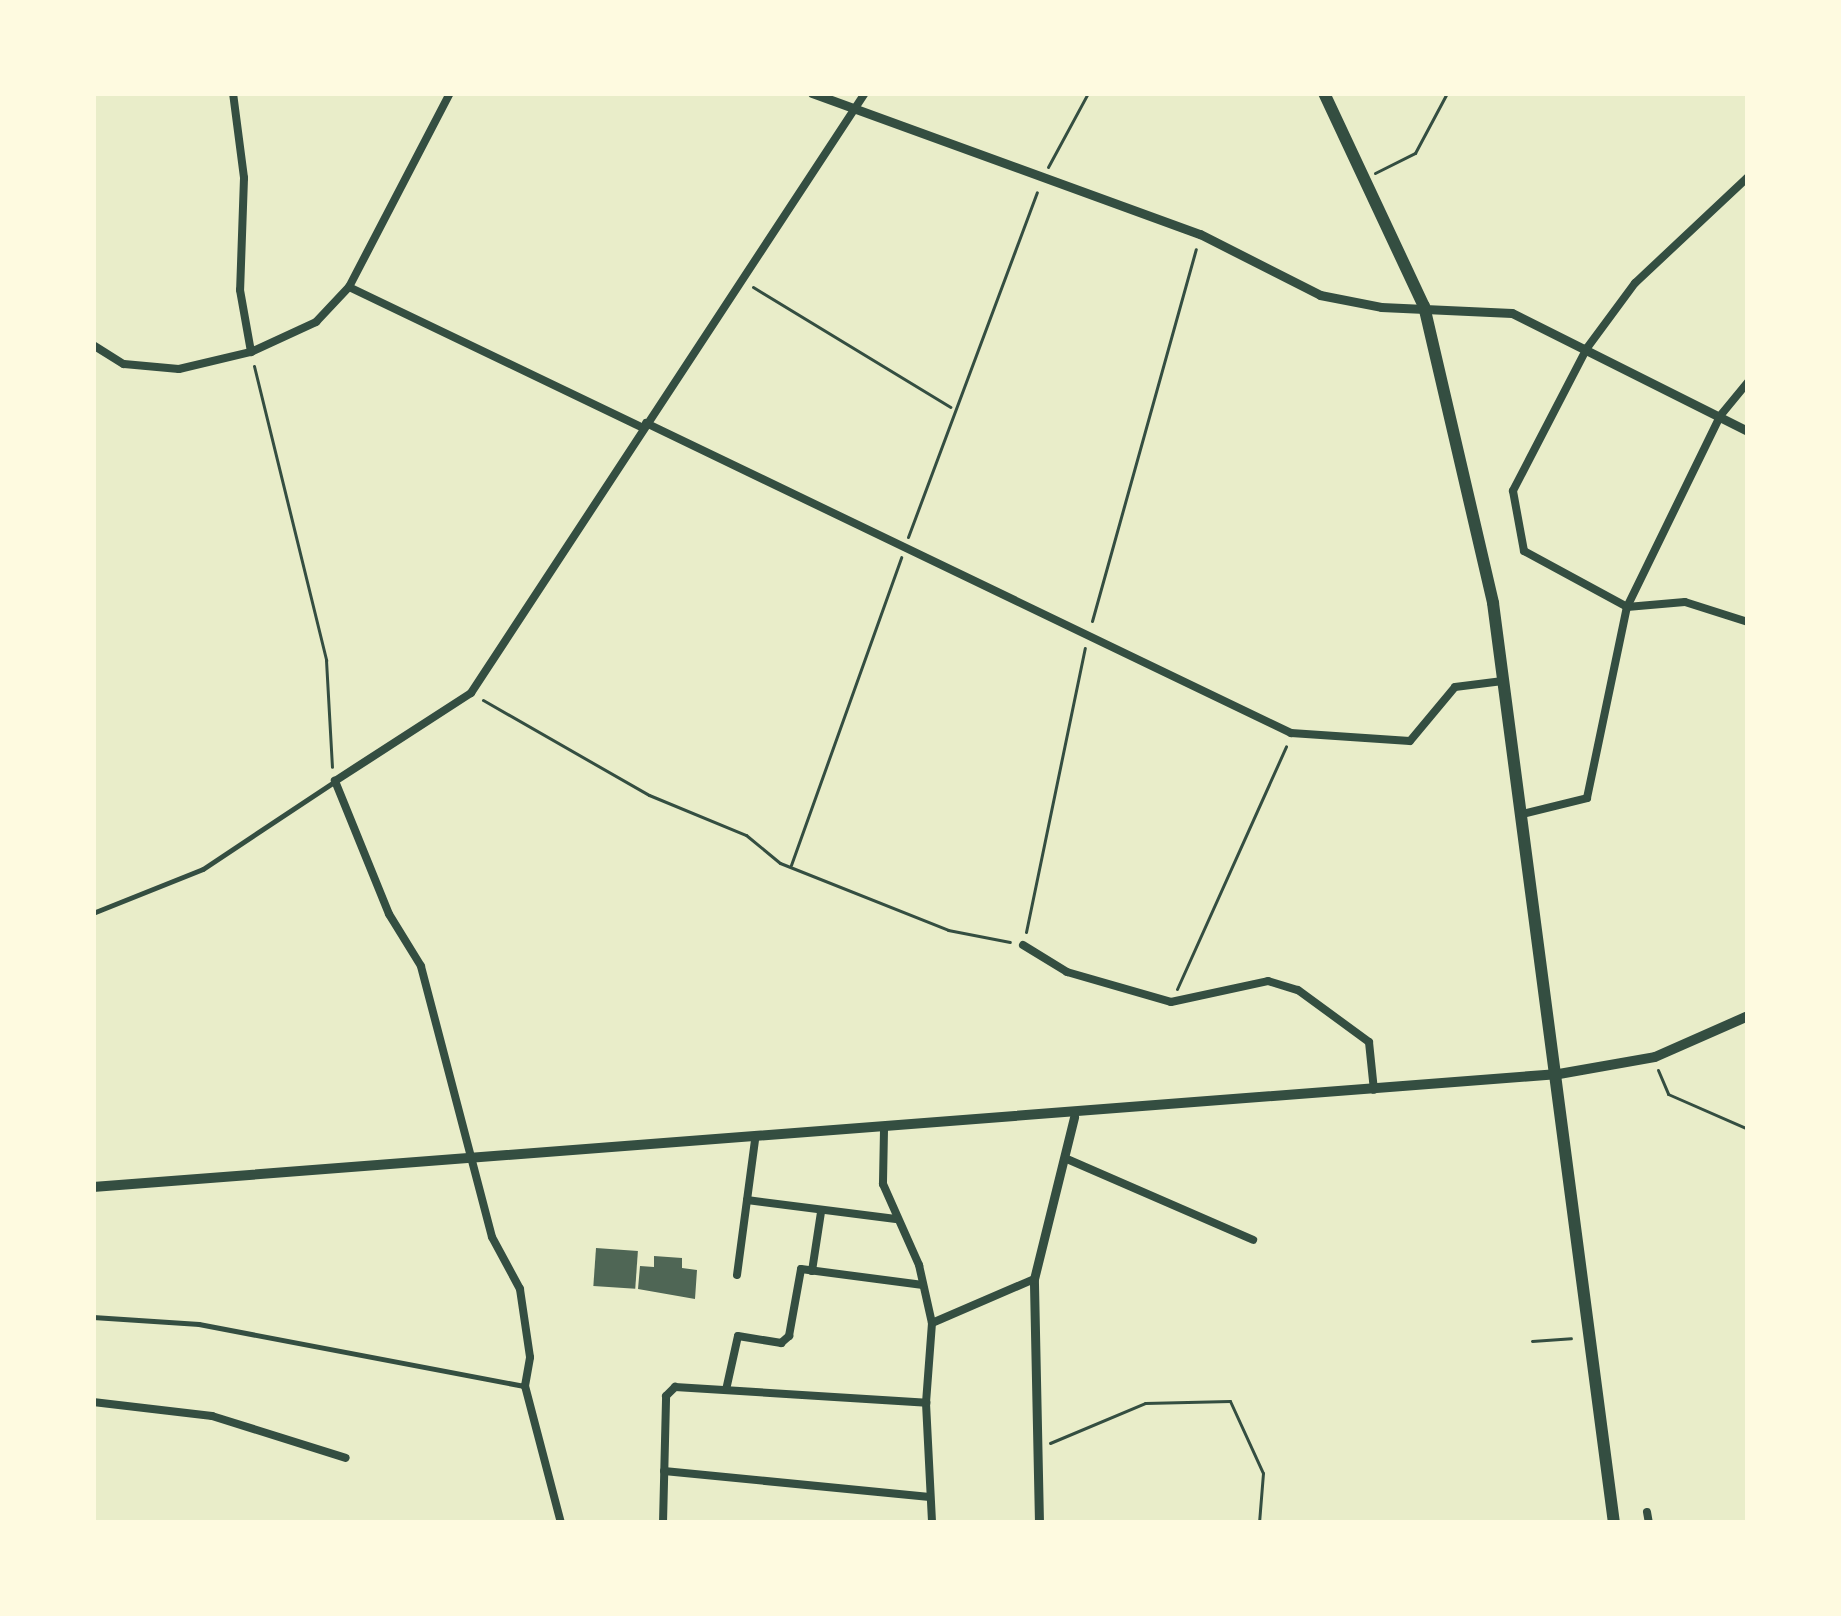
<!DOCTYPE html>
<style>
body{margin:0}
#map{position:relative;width:1841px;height:1616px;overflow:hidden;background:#e9edc9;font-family:Poppins,sans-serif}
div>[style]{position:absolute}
.building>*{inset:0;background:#4f6655;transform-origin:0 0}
.path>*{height:3px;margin:-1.5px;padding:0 1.5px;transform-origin:1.5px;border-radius:1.5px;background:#344e41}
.service>*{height:4.5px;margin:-2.25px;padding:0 2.25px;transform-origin:2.25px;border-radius:2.25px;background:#344e41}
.minor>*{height:8px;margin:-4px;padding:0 4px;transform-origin:4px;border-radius:4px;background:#344e41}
.tertiary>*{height:9px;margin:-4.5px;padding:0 4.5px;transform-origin:4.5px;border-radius:4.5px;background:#344e41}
.secondary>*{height:10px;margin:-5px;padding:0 5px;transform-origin:5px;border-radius:5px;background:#344e41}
.primary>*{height:12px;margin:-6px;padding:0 6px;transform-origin:6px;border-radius:6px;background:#344e41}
span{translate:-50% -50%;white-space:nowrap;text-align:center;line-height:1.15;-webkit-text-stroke:9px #fefae0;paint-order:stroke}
.frame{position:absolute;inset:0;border:96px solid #fefae0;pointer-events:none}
</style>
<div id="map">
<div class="building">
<div style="left:596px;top:1248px;width:42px;height:38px;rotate:4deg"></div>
<div style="clip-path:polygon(654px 1256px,682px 1258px,682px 1268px,697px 1270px,695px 1299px,638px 1289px,640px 1266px,654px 1267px)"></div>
</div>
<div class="path">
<div style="left:1048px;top:167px;width:84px;rotate:-61.6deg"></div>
<div style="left:1375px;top:173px;width:45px;rotate:-26.6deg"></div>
<div style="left:1415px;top:153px;width:68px;rotate:-61.9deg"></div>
<div style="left:753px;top:287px;width:231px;rotate:31.3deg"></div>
<div style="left:254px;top:366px;width:303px;rotate:76.2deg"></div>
<div style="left:326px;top:660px;width:107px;rotate:86.8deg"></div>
<div style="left:908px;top:537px;width:368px;rotate:-69.5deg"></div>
<div style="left:1092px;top:621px;width:386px;rotate:-74.4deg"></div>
<div style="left:483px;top:700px;width:191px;rotate:29.8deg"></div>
<div style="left:649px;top:795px;width:105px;rotate:22.4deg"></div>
<div style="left:746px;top:835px;width:44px;rotate:39.5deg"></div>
<div style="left:780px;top:863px;width:181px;rotate:21.7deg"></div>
<div style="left:948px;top:930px;width:63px;rotate:11deg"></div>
<div style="left:791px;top:865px;width:327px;rotate:-70.3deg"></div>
<div style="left:1026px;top:932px;width:290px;rotate:-78.3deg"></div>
<div style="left:1177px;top:989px;width:266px;rotate:-65.8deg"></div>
<div style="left:1658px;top:1070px;width:26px;rotate:67deg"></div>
<div style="left:1668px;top:1094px;width:87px;rotate:23.6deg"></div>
<div style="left:1532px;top:1341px;width:39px;rotate:-4deg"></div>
<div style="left:1050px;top:1443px;width:103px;rotate:-22.8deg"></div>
<div style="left:1145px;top:1403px;width:85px;rotate:-1.3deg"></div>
<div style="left:1230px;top:1401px;width:79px;rotate:65.4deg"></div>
<div style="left:1263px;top:1473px;width:50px;rotate:94.6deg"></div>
</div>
<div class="service">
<div style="left:93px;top:913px;width:118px;rotate:-21.8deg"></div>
<div style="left:203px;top:869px;width:157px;rotate:-33.6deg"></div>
<div style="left:93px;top:1317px;width:106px;rotate:3.8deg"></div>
<div style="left:199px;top:1324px;width:332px;rotate:10.8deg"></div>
</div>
<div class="minor">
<div style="left:233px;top:93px;width:86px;rotate:82.6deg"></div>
<div style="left:244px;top:178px;width:112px;rotate:92deg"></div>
<div style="left:240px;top:290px;width:63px;rotate:79.9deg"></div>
<div style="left:1748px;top:177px;width:155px;rotate:136.8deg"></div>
<div style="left:1635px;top:283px;width:81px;rotate:126.4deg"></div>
<div style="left:1587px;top:348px;width:161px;rotate:117.4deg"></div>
<div style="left:1513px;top:491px;width:61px;rotate:79.6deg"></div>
<div style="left:1524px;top:551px;width:117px;rotate:28.5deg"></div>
<div style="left:1627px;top:607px;width:58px;rotate:-4.9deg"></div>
<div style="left:1685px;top:602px;width:66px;rotate:17.6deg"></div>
<div style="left:349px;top:287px;width:326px;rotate:25.6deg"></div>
<div style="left:93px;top:345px;width:36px;rotate:32deg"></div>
<div style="left:124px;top:364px;width:55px;rotate:5.2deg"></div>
<div style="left:179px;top:369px;width:74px;rotate:-13.3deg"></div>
<div style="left:251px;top:352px;width:72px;rotate:-24.8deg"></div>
<div style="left:316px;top:322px;width:48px;rotate:-46.7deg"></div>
<div style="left:349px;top:287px;width:219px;rotate:-62.5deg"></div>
<div style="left:646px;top:423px;width:716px;rotate:25.67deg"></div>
<div style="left:1291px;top:733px;width:119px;rotate:3.8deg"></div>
<div style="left:1410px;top:741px;width:70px;rotate:-50.2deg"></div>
<div style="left:1455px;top:687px;width:48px;rotate:-7.1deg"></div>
<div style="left:1522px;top:814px;width:67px;rotate:-13.8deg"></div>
<div style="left:1587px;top:798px;width:195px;rotate:-78.2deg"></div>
<div style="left:1627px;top:607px;width:212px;rotate:-64deg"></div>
<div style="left:1720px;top:416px;width:44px;rotate:-50.5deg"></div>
<div style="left:1023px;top:945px;width:52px;rotate:31.5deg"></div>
<div style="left:1067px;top:972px;width:108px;rotate:16.1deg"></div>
<div style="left:1171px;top:1002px;width:99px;rotate:-12.2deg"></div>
<div style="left:1268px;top:981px;width:31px;rotate:17deg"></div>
<div style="left:1298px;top:990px;width:88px;rotate:36.2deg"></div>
<div style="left:1369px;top:1042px;width:48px;rotate:84.1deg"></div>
<div style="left:884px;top:1130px;width:54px;rotate:91.1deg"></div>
<div style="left:883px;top:1184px;width:89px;rotate:66deg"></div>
<div style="left:919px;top:1265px;width:59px;rotate:77.4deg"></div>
<div style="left:932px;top:1323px;width:80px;rotate:94.3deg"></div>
<div style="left:926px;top:1403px;width:120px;rotate:87.1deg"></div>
<div style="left:1067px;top:1159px;width:203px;rotate:23.5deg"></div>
<div style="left:747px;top:1200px;width:150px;rotate:7.3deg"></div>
<div style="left:812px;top:1271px;width:60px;rotate:-81.3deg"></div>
<div style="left:737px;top:1275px;width:136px;rotate:-82.4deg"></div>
<div style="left:932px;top:1323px;width:111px;rotate:-23.3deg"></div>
<div style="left:726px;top:1390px;width:55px;rotate:-77.5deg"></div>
<div style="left:738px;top:1336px;width:44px;rotate:9.2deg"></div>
<div style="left:781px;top:1343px;width:11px;rotate:-41deg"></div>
<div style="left:789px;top:1336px;width:68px;rotate:-79.8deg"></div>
<div style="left:801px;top:1269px;width:123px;rotate:7.5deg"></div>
<div style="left:93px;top:1402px;width:120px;rotate:6.7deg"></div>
<div style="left:212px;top:1416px;width:140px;rotate:17.4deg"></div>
<div style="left:664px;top:1471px;width:267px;rotate:5.6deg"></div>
<div style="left:1647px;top:1512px;width:11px;rotate:80deg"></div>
<div style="left:561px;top:1523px;width:142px;rotate:-104.7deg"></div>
<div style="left:525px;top:1386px;width:29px;rotate:-80deg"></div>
<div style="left:530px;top:1357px;width:69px;rotate:-98.4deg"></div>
<div style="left:520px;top:1289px;width:59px;rotate:-118.3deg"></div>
<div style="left:492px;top:1237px;width:280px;rotate:-104.7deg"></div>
<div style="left:421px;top:966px;width:61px;rotate:-121.6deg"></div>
<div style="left:389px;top:914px;width:144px;rotate:-112.1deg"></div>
<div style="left:335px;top:781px;width:162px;rotate:-32.9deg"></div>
<div style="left:471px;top:693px;width:718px;rotate:-56.71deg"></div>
<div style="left:663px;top:1523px;width:127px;rotate:-88.6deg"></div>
<div style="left:666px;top:1396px;width:13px;rotate:-45deg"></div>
<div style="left:675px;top:1387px;width:252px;rotate:3.6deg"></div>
</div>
<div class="tertiary">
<div style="left:812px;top:93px;width:413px;rotate:20deg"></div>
<div style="left:1200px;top:234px;width:135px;rotate:26.9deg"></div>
<div style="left:1320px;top:295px;width:62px;rotate:11.1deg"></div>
<div style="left:1381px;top:307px;width:131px;rotate:2.6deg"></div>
<div style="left:1512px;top:313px;width:264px;rotate:26.6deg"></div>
<div style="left:1039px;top:1523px;width:244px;rotate:-91.2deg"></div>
<div style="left:1034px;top:1279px;width:167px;rotate:-76.1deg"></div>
</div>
<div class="secondary">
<div style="left:93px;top:1187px;width:1470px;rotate:-4.41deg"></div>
<div style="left:1559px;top:1074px;width:97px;rotate:-10deg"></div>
<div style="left:1655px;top:1057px;width:102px;rotate:-23.8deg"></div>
</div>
<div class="primary">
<div style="left:1324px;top:93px;width:235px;rotate:64.9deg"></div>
<div style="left:1424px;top:306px;width:305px;rotate:76.9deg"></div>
<div style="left:1493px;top:603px;width:928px;rotate:82.51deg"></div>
</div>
<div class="frame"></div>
</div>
